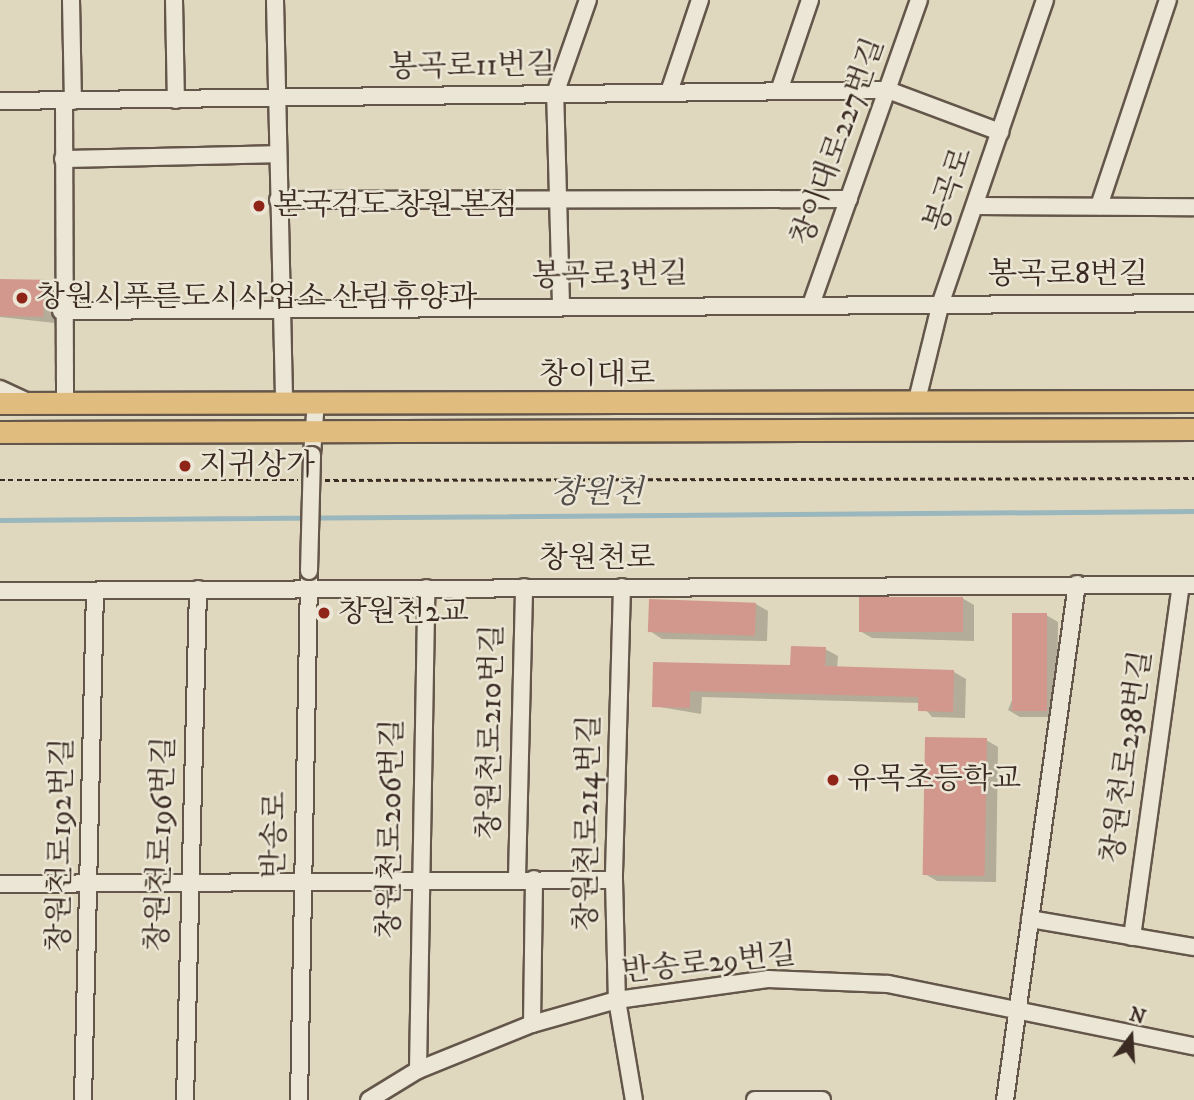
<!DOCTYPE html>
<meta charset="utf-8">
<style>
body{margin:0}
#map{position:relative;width:1194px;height:1100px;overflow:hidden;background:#e0d8be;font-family:"IM FELL DW Pica","Noto Serif KR",serif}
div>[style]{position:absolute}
.shadow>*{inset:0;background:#0003}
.stream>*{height:4.5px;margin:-2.25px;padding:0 2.25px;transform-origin:2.25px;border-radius:2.25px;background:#99b7bc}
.building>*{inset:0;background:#d2988d;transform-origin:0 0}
.path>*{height:2.5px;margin-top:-1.25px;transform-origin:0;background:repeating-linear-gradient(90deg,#3b2b23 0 5px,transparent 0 8.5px)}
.roads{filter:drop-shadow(2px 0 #64564a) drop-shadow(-2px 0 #64564a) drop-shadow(0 2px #64564a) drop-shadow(0 -2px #64564a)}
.minor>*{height:16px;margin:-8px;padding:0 8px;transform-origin:8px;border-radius:8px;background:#ebe6d5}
.major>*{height:21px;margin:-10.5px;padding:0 10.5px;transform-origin:10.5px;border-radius:10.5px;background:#e0bc7f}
.bridges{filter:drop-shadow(2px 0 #64564a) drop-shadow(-2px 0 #64564a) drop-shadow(0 2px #64564a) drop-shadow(0 -2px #64564a)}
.minor-bridge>*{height:16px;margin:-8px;padding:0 8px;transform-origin:8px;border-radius:8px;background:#ebe6d5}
.dots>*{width:19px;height:19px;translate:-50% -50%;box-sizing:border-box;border:4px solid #ebe6d5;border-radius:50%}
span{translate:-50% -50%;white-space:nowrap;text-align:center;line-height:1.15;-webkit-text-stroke:5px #ebe6d5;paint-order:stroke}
.street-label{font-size:30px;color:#3b2b23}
.poi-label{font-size:30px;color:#3b2b23}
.left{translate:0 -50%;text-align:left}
.water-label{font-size:32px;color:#524e49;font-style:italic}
.north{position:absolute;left:1096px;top:1002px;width:70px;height:70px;-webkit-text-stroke:5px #ebe6d5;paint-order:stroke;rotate:17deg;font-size:19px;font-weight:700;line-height:28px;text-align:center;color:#3b2b23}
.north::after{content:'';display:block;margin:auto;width:24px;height:32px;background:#3b2b23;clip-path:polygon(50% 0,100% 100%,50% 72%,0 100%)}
</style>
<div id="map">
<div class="shadow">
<div style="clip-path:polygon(0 280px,44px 282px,56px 289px,55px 323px,0 317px)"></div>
<div style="clip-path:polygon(962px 598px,974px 605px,974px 641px,872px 638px,860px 631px)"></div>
<div style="clip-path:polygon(756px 604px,768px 611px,767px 641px,662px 639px,650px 631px)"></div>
<div style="clip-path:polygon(1046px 615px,1058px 622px,1057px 717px,1020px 717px,1008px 710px)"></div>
<div style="clip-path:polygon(825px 649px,838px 656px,837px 668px,954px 672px,966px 679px,965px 718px,932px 717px,920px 703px,702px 697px,701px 714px,654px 706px,655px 664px,792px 667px)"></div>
<div style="clip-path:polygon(986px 740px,998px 747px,996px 882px,937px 881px,925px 874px)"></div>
</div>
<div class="stream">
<div style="left:0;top:520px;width:1194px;rotate:-0.43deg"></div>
</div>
<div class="building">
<div style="left:0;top:279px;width:44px;height:37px;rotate:1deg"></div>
<div style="left:859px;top:597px;width:104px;height:35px"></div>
<div style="left:649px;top:599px;width:107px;height:33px;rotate:2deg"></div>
<div style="left:1012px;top:613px;width:35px;height:98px"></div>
<div style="clip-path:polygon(791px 646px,826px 647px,825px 666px,954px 670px,953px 712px,918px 711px,918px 697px,690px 691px,690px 708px,652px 707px,653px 662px,790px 665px)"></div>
<div style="left:925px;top:737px;width:62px;height:138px;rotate:1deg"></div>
</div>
<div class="path">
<div style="left:0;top:480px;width:298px"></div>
<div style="left:325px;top:480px;width:869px;rotate:-0.13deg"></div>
</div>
<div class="roads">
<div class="minor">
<div style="left:71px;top:0;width:101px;rotate:88.9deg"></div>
<div style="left:174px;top:0;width:100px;rotate:88.9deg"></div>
<div style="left:275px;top:0;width:398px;rotate:88.7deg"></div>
<div style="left:779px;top:91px;width:96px;rotate:-71.2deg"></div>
<div style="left:669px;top:92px;width:97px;rotate:-71.4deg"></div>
<div style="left:0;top:101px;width:888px;rotate:-0.71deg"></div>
<div style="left:888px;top:90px;width:120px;rotate:20.6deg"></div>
<div style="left:64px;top:101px;width:299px;rotate:89.8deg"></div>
<div style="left:63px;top:159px;width:214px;rotate:-1.3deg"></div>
<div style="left:278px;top:200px;width:571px;rotate:-0.1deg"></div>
<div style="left:975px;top:206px;width:219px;rotate:0.3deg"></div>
<div style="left:1099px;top:206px;width:217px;rotate:-71.5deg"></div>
<div style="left:812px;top:302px;width:320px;rotate:-70.5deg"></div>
<div style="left:561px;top:304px;width:210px;rotate:-91.6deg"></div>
<div style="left:555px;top:94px;width:100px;rotate:-70.7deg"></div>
<div style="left:61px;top:311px;width:1133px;rotate:-0.4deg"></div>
<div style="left:0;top:389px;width:26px;rotate:25deg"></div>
<div style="left:917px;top:400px;width:101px;rotate:-76.2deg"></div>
<div style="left:941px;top:302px;width:319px;rotate:-71deg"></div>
<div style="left:312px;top:455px;width:54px;rotate:-85.8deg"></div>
<div style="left:622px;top:587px;width:293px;rotate:91.6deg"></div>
<div style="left:614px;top:880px;width:120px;rotate:88.6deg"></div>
<div style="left:617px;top:1000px;width:101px;rotate:80.4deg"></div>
<div style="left:0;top:591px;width:1194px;rotate:-0.29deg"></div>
<div style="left:517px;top:878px;width:291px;rotate:-88.6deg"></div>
<div style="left:0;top:884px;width:614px;rotate:-0.37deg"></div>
<div style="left:1030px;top:919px;width:166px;rotate:9.7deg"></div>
<div style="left:1132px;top:937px;width:355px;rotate:-82.1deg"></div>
<div style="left:532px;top:1024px;width:145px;rotate:-89.2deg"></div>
<div style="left:418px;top:1070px;width:482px;rotate:-89deg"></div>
<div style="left:83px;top:1100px;width:509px;rotate:-88.65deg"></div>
<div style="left:185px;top:1100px;width:511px;rotate:-88.54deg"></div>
<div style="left:299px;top:1100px;width:522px;rotate:-88.9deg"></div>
<div style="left:369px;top:1100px;width:57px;rotate:-31.5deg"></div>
<div style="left:418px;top:1070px;width:123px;rotate:-22deg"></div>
<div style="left:532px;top:1024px;width:88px;rotate:-15.8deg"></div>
<div style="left:617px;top:1000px;width:152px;rotate:-7.9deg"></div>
<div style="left:768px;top:979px;width:120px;rotate:2.4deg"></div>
<div style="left:888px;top:984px;width:312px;rotate:11.5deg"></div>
<div style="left:755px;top:1100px;width:67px"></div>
<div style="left:1005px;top:1100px;width:521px;rotate:-82.06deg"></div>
</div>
<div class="major">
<div style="left:0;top:403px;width:1194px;rotate:-0.1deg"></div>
<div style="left:0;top:432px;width:1194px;rotate:-0.14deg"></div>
</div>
</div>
<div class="bridges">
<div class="minor-bridge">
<div style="left:309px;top:571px;width:116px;rotate:-88.5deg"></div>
</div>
</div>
<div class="dots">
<div style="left:259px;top:206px;background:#8f2418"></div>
<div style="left:22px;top:298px;background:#8f2418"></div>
<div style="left:185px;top:466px;background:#8f2418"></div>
<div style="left:324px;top:613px;background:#8f2418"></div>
<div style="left:833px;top:780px;background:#8f2418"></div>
</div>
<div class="street-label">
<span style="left:472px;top:67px;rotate:-1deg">봉곡로11번길</span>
<span style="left:839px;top:142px;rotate:-70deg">창이대로227번길</span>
<span style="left:950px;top:190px;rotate:-71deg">봉곡로</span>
<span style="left:1068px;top:275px">봉곡로8번길</span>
<span style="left:610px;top:276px;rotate:-1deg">봉곡로3번길</span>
<span style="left:597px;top:375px">창이대로</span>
<span style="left:597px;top:559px">창원천로</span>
<span style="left:492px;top:732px;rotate:-89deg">창원천로210번길</span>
<span style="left:1128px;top:757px;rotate:-82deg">창원천로238번길</span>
<span style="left:589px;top:823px;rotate:-89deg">창원천로214번길</span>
<span style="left:392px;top:829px;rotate:-89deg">창원천로206번길</span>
<span style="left:276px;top:835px;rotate:-89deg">반송로</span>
<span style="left:162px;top:844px;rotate:-88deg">창원천로196번길</span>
<span style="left:62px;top:845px;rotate:-89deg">창원천로192번길</span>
<span style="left:709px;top:964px;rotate:-6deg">반송로29번길</span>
</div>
<div class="poi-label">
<span class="left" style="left:273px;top:206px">본국검도 창원 본점</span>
<span class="left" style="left:36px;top:298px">창원시푸른도시사업소 산림휴양과</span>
<span class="left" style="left:199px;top:466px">지귀상가</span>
<span class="left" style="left:338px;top:613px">창원천2교</span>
<span class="left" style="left:847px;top:780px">유목초등학교</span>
</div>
<div class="water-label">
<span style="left:597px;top:493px">창원천</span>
</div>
<div class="north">N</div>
</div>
